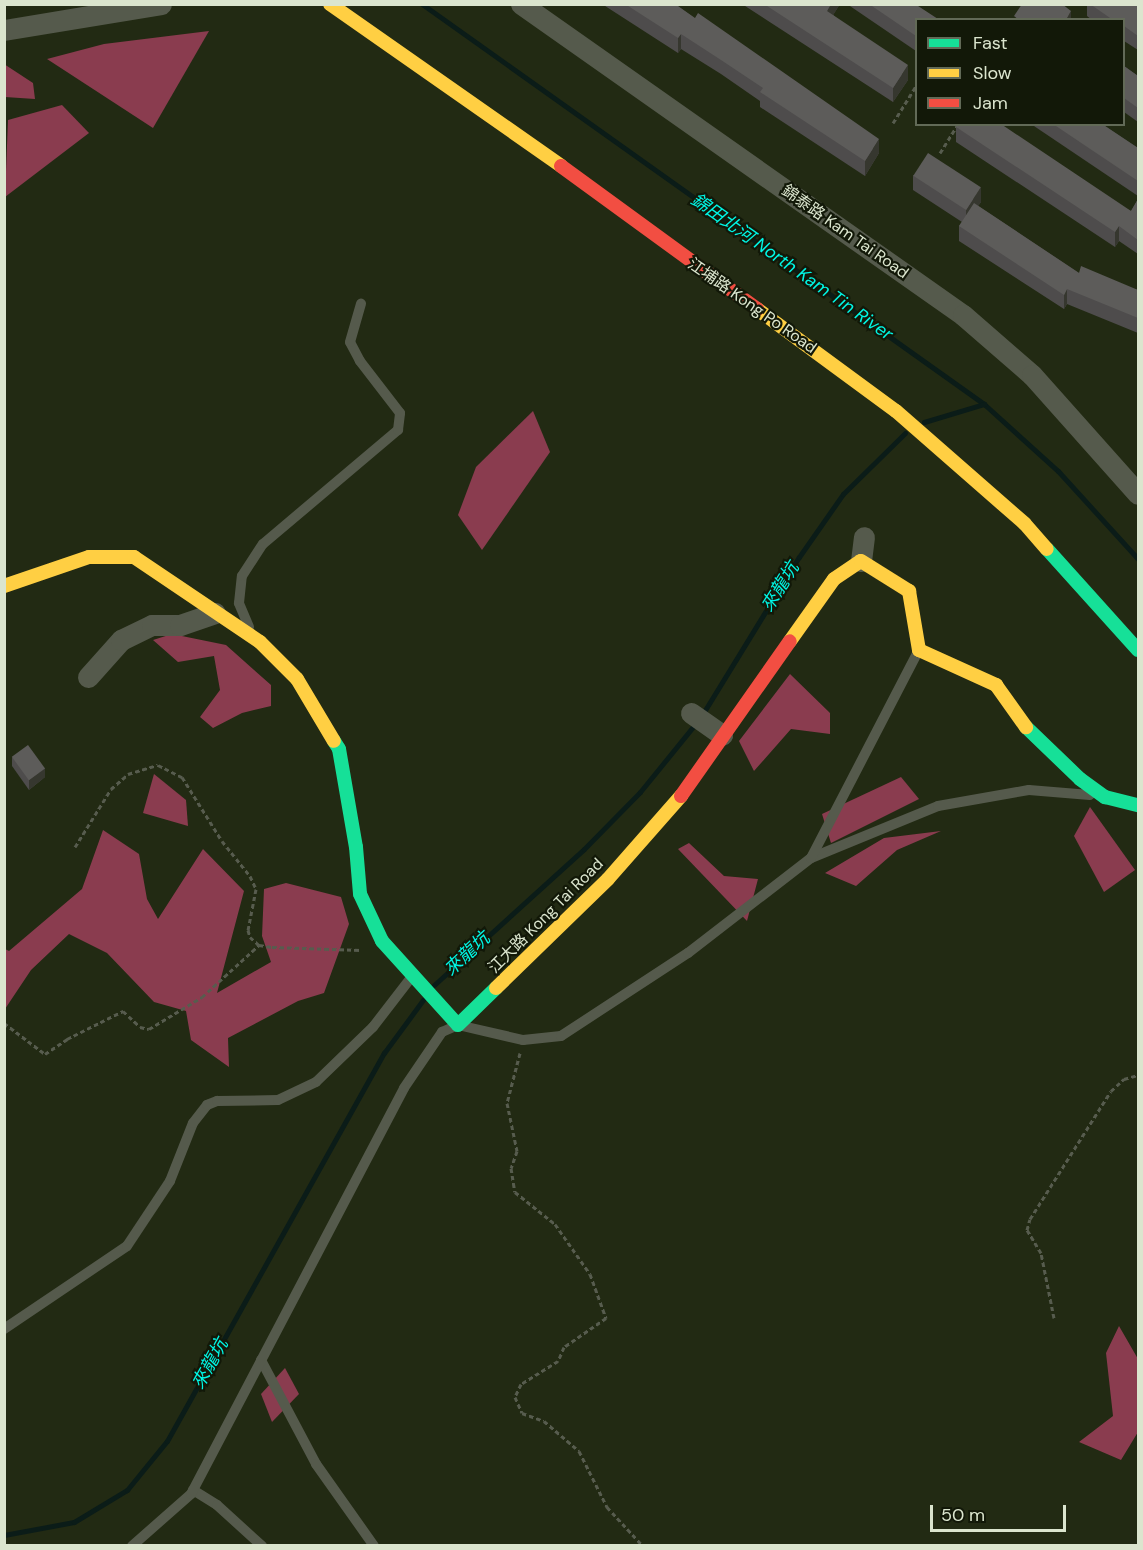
<!DOCTYPE html>
<meta charset="utf-8">
<style>
body{margin:0}
#map{position:relative;width:1143px;height:1550px;overflow:hidden;background:#222a13;font-family:"DM Sans","Noto Sans TC",sans-serif}
div>[style]{position:absolute}
.forest>*{inset:0;background:#8a3c4f}
.stream>*{height:5px;margin:-2.5px;padding:0 2.5px;transform-origin:2.5px;border-radius:2.5px;background:#0b1c18}
.path>*{height:3px;margin-top:-1.5px;transform-origin:0;background:repeating-linear-gradient(90deg,#575c4e 0 4.5px,transparent 0 7.5px)}
.lane>*{height:10px;margin:-5px;padding:0 5px;transform-origin:5px;border-radius:5px;background:#555a4c}
.street>*{height:21px;margin:-10.5px;padding:0 10.5px;transform-origin:10.5px;border-radius:10.5px;background:#555a4c}
.fast>*{height:14px;margin:-7px;padding:0 7px;transform-origin:7px;border-radius:7px;background:#16e098}
.slow>*{height:14px;margin:-7px;padding:0 7px;transform-origin:7px;border-radius:7px;background:#ffcf43}
.jam>*{height:14px;margin:-7px;padding:0 7px;transform-origin:7px;border-radius:7px;background:#f24e42}
.wall>*{inset:0;background:#4e4c4c}
.shaded-wall>*{inset:0;background:#36372f}
.building>*{inset:0;background:#5d5c5a;transform-origin:0 0}
span{translate:-50% -50%;white-space:nowrap;text-align:center;line-height:1.15;-webkit-text-stroke:4.5px #121808;paint-order:stroke}
.street-label{font-size:16px;color:#dbe5ce}
.water-label{font-size:18px;color:#00f6e5;font-style:italic}
.frame{position:absolute;inset:0;border:6px solid #dbe5ce;pointer-events:none}
.legend{position:absolute;left:915px;top:18px;width:210px;height:108px;box-sizing:border-box;background:#121808;border:2px solid #626a57;margin:0;padding:8px 10px;list-style:none;font-size:18px;color:#dbe5ce}
.legend li{display:flex;align-items:center;gap:12px;height:30px}
.legend b{width:30px;border:2px solid #626a57}
.scale{position:absolute;left:930px;top:1505px;width:136px;height:27px;box-sizing:border-box;border:3px solid #dbe5ce;border-top:0;padding-left:8px;font-size:18px;line-height:21px;white-space:nowrap;color:#dbe5ce;-webkit-text-stroke:4px #121808;paint-order:stroke}
</style>
<div id="map">
<div class="forest">
<div style="clip-path:polygon(209px 31px,153px 128px,47px 59px,104px 44px)"></div>
<div style="clip-path:polygon(4px 64px,33px 83px,35px 99px,5px 97px)"></div>
<div style="clip-path:polygon(62px 105px,89px 133px,5px 197px,8px 120px)"></div>
<div style="clip-path:polygon(533px 411px,550px 452px,482px 550px,458px 515px,476px 467px)"></div>
<div style="clip-path:polygon(172px 634px,226px 645px,271px 685px,271px 706px,242px 713px,213px 728px,200px 717px,220px 690px,214px 656px,178px 662px,153px 640px)"></div>
<div style="clip-path:polygon(790px 674px,830px 713px,830px 734px,791px 729px,754px 771px,739px 741px)"></div>
<div style="clip-path:polygon(154px 774px,186px 800px,188px 826px,143px 813px)"></div>
<div style="clip-path:polygon(901px 777px,919px 799px,831px 843px,822px 814px)"></div>
<div style="clip-path:polygon(1090px 807px,1135px 870px,1104px 892px,1074px 836px)"></div>
<div style="clip-path:polygon(103px 830px,139px 854px,147px 899px,158px 919px,203px 849px,244px 891px,217px 993px,271px 962px,262px 936px,264px 889px,286px 883px,341px 897px,349px 924px,324px 993px,298px 1001px,228px 1038px,229px 1067px,191px 1040px,186px 1011px,154px 1002px,107px 953px,69px 934px,31px 970px,5px 1009px,5px 949px,9px 951px,82px 889px)"></div>
<div style="clip-path:polygon(941px 831px,897px 850px,856px 886px,825px 873px,884px 838px)"></div>
<div style="clip-path:polygon(689px 843px,724px 876px,758px 879px,747px 921px,678px 849px)"></div>
<div style="clip-path:polygon(1119px 1326px,1138px 1359px,1138px 1432px,1121px 1460px,1079px 1442px,1113px 1416px,1106px 1353px)"></div>
<div style="clip-path:polygon(285px 1368px,299px 1394px,272px 1422px,261px 1394px)"></div>
</div>
<div class="stream">
<div style="left:422px;top:4px;width:690px;rotate:35.44deg"></div>
<div style="left:984px;top:404px;width:100px;rotate:42.2deg"></div>
<div style="left:1058px;top:471px;width:119px;rotate:47.7deg"></div>
<div style="left:924px;top:422px;width:63px;rotate:-16.7deg"></div>
<div style="left:702px;top:715px;width:185px;rotate:-58.5deg"></div>
<div style="left:799px;top:557px;width:77px;rotate:-55.1deg"></div>
<div style="left:843px;top:494px;width:87px;rotate:-44.5deg"></div>
<div style="left:434px;top:985px;width:202px;rotate:-42.2deg"></div>
<div style="left:584px;top:849px;width:80px;rotate:-45.5deg"></div>
<div style="left:640px;top:792px;width:89px;rotate:-50.9deg"></div>
<div style="left:4px;top:1535px;width:71px;rotate:-10.5deg"></div>
<div style="left:74px;top:1522px;width:62px;rotate:-31.1deg"></div>
<div style="left:127px;top:1490px;width:63px;rotate:-50.8deg"></div>
<div style="left:167px;top:1441px;width:445px;rotate:-60.8deg"></div>
<div style="left:384px;top:1053px;width:66px;rotate:-53.7deg"></div>
</div>
<div class="path">
<div style="left:893px;top:123px;width:44px;rotate:-58.1deg"></div>
<div style="left:940px;top:153px;width:34px;rotate:-58deg"></div>
<div style="left:75px;top:847px;width:68px;rotate:-58.2deg"></div>
<div style="left:111px;top:789px;width:23px;rotate:-41deg"></div>
<div style="left:128px;top:774px;width:31px;rotate:-17deg"></div>
<div style="left:158px;top:765px;width:27px;rotate:27deg"></div>
<div style="left:182px;top:777px;width:75px;rotate:58deg"></div>
<div style="left:222px;top:841px;width:45px;rotate:51.3deg"></div>
<div style="left:250px;top:876px;width:14px;rotate:65deg"></div>
<div style="left:256px;top:889px;width:42px;rotate:101deg"></div>
<div style="left:248px;top:930px;width:7px;rotate:74deg"></div>
<div style="left:250px;top:937px;width:12px;rotate:42deg"></div>
<div style="left:259px;top:945px;width:13px;rotate:9deg"></div>
<div style="left:272px;top:947px;width:89px;rotate:1.9deg"></div>
<div style="left:4px;top:1023px;width:51px;rotate:37.1deg"></div>
<div style="left:45px;top:1054px;width:27px;rotate:-34deg"></div>
<div style="left:67px;top:1039px;width:63px;rotate:-26.6deg"></div>
<div style="left:123px;top:1011px;width:23px;rotate:43deg"></div>
<div style="left:140px;top:1027px;width:9px;rotate:13deg"></div>
<div style="left:149px;top:1029px;width:62px;rotate:-31.1deg"></div>
<div style="left:202px;top:997px;width:77px;rotate:-42.4deg"></div>
<div style="left:520px;top:1053px;width:52px;rotate:104.6deg"></div>
<div style="left:507px;top:1103px;width:49px;rotate:78.2deg"></div>
<div style="left:517px;top:1151px;width:18px;rotate:109deg"></div>
<div style="left:511px;top:1168px;width:24px;rotate:81deg"></div>
<div style="left:515px;top:1192px;width:51px;rotate:38.7deg"></div>
<div style="left:555px;top:1224px;width:61px;rotate:55deg"></div>
<div style="left:590px;top:1274px;width:47px;rotate:70deg"></div>
<div style="left:606px;top:1318px;width:51px;rotate:145.4deg"></div>
<div style="left:564px;top:1347px;width:15px;rotate:113deg"></div>
<div style="left:558px;top:1361px;width:44px;rotate:148.1deg"></div>
<div style="left:521px;top:1384px;width:14px;rotate:115deg"></div>
<div style="left:515px;top:1397px;width:17px;rotate:66deg"></div>
<div style="left:522px;top:1413px;width:23px;rotate:20deg"></div>
<div style="left:544px;top:1421px;width:46px;rotate:40.6deg"></div>
<div style="left:579px;top:1451px;width:63px;rotate:63.4deg"></div>
<div style="left:607px;top:1507px;width:53px;rotate:47.3deg"></div>
<div style="left:1054px;top:1318px;width:66px;rotate:-101.3deg"></div>
<div style="left:1041px;top:1253px;width:27px;rotate:-121deg"></div>
<div style="left:1027px;top:1230px;width:11px;rotate:-75deg"></div>
<div style="left:1030px;top:1219px;width:151px;rotate:-57.7deg"></div>
<div style="left:1111px;top:1091px;width:18px;rotate:-43deg"></div>
<div style="left:1124px;top:1079px;width:15px;rotate:-16deg"></div>
</div>
<div class="lane">
<div style="left:249px;top:627px;width:26px;rotate:-113deg"></div>
<div style="left:239px;top:603px;width:27px;rotate:-84deg"></div>
<div style="left:242px;top:576px;width:38px;rotate:-57deg"></div>
<div style="left:263px;top:544px;width:177px;rotate:-40.2deg"></div>
<div style="left:398px;top:430px;width:17px;rotate:-83deg"></div>
<div style="left:400px;top:413px;width:66px;rotate:-127.6deg"></div>
<div style="left:360px;top:361px;width:21px;rotate:-118deg"></div>
<div style="left:350px;top:342px;width:40px;rotate:-74deg"></div>
<div style="left:811px;top:858px;width:137px;rotate:-22.3deg"></div>
<div style="left:938px;top:806px;width:92px;rotate:-10deg"></div>
<div style="left:1029px;top:790px;width:61px;rotate:4.7deg"></div>
<div style="left:4px;top:1329px;width:148px;rotate:-34deg"></div>
<div style="left:127px;top:1246px;width:78px;rotate:-56.5deg"></div>
<div style="left:170px;top:1181px;width:62px;rotate:-68.4deg"></div>
<div style="left:193px;top:1123px;width:23px;rotate:-52deg"></div>
<div style="left:207px;top:1105px;width:11px;rotate:-22deg"></div>
<div style="left:217px;top:1101px;width:61px;rotate:-0.9deg"></div>
<div style="left:278px;top:1100px;width:42px;rotate:-25.3deg"></div>
<div style="left:316px;top:1082px;width:79px;rotate:-44deg"></div>
<div style="left:373px;top:1027px;width:66px;rotate:-52.4deg"></div>
<div style="left:261px;top:1360px;width:118px;rotate:62.1deg"></div>
<div style="left:316px;top:1464px;width:100px;rotate:54.7deg"></div>
<div style="left:193px;top:1490px;width:28px;rotate:32deg"></div>
<div style="left:217px;top:1505px;width:61px;rotate:42.3deg"></div>
<div style="left:132px;top:1546px;width:79px;rotate:-41.4deg"></div>
<div style="left:191px;top:1494px;width:458px;rotate:-62.3deg"></div>
<div style="left:404px;top:1088px;width:68px;rotate:-55.8deg"></div>
<div style="left:442px;top:1032px;width:17px;rotate:-24deg"></div>
<div style="left:458px;top:1025px;width:67px;rotate:13deg"></div>
<div style="left:523px;top:1040px;width:38px;rotate:-6deg"></div>
<div style="left:561px;top:1036px;width:152px;rotate:-33.2deg"></div>
<div style="left:688px;top:953px;width:155px;rotate:-37.7deg"></div>
<div style="left:811px;top:858px;width:234px;rotate:-62.6deg"></div>
</div>
<div class="street">
<div style="left:521px;top:4px;width:540px;rotate:35.13deg"></div>
<div style="left:963px;top:315px;width:91px;rotate:41deg"></div>
<div style="left:1032px;top:375px;width:159px;rotate:48.3deg"></div>
<div style="left:4px;top:30px;width:159px;rotate:-9.4deg"></div>
<div style="left:861px;top:561px;width:24px;rotate:-83deg"></div>
<div style="left:88px;top:677px;width:50px;rotate:-48.3deg"></div>
<div style="left:121px;top:640px;width:34px;rotate:-26deg"></div>
<div style="left:152px;top:625px;width:28px"></div>
<div style="left:180px;top:625px;width:37px;rotate:-19deg"></div>
<div style="left:691px;top:713px;width:38px;rotate:35deg"></div>
</div>
<div class="fast">
<div style="left:1047px;top:549px;width:136px;rotate:48deg"></div>
<div style="left:1026px;top:727px;width:75px;rotate:43.9deg"></div>
<div style="left:1080px;top:779px;width:31px;rotate:36deg"></div>
<div style="left:1105px;top:797px;width:34px;rotate:14deg"></div>
<div style="left:334px;top:741px;width:9px;rotate:58deg"></div>
<div style="left:339px;top:749px;width:99px;rotate:80.2deg"></div>
<div style="left:356px;top:847px;width:47px;rotate:85.1deg"></div>
<div style="left:360px;top:894px;width:52px;rotate:64.9deg"></div>
<div style="left:382px;top:941px;width:113px;rotate:47.9deg"></div>
<div style="left:458px;top:1025px;width:53px;rotate:-44.2deg"></div>
</div>
<div class="slow">
<div style="left:330px;top:4px;width:282px;rotate:35deg"></div>
<div style="left:757px;top:309px;width:172px;rotate:36.3deg"></div>
<div style="left:896px;top:411px;width:171px;rotate:41.2deg"></div>
<div style="left:1025px;top:524px;width:33px;rotate:49deg"></div>
<div style="left:4px;top:586px;width:90px;rotate:-18.8deg"></div>
<div style="left:89px;top:557px;width:45px"></div>
<div style="left:134px;top:557px;width:152px;rotate:34deg"></div>
<div style="left:260px;top:642px;width:52px;rotate:45deg"></div>
<div style="left:297px;top:679px;width:72px;rotate:59.2deg"></div>
<div style="left:790px;top:641px;width:76px;rotate:-54.6deg"></div>
<div style="left:834px;top:579px;width:32px;rotate:-34deg"></div>
<div style="left:861px;top:561px;width:57px;rotate:32deg"></div>
<div style="left:909px;top:591px;width:60px;rotate:80.4deg"></div>
<div style="left:919px;top:650px;width:85px;rotate:24.4deg"></div>
<div style="left:996px;top:685px;width:52px;rotate:54.5deg"></div>
<div style="left:496px;top:988px;width:156px;rotate:-44.2deg"></div>
<div style="left:608px;top:879px;width:111px;rotate:-48.7deg"></div>
</div>
<div class="jam">
<div style="left:561px;top:166px;width:243px;rotate:36.1deg"></div>
<div style="left:681px;top:796px;width:189px;rotate:-54.9deg"></div>
</div>
<div class="wall">
<div style="clip-path:polygon(602px 4px,675px 4px,879px 153px,865px 176px,760px 107px,760px 101px,721px 74px,681px 49px,678px 53px)"></div>
<div style="clip-path:polygon(742px 4px,840px 4px,833px 15px,908px 80px,893px 102px)"></div>
<div style="clip-path:polygon(847px 4px,915px 4px,916px 51px)"></div>
<div style="clip-path:polygon(1087px 4px,1138px 4px,1138px 50px,1124px 41px,1124px 20px,1092px 20px,1087px 16px)"></div>
<div style="clip-path:polygon(1124px 66px,1138px 76px,1138px 122px,1124px 112px)"></div>
<div style="clip-path:polygon(1031px 124px,1102px 124px,1138px 148px,1138px 196px)"></div>
<div style="clip-path:polygon(956px 127px,1131px 211px,1138px 199px,1138px 254px,1119px 241px,1115px 247px,956px 142px)"></div>
<div style="clip-path:polygon(913px 175px,981px 202px,978px 206px,1079px 273px,1138px 290px,1138px 333px,1067px 304px,1064px 309px,959px 241px,959px 226px,962px 222px,913px 190px)"></div>
<div style="clip-path:polygon(12px 757px,45px 777px,29px 790px,12px 766px)"></div>
</div>
<div class="shaded-wall">
<div style="clip-path:polygon(831px 4px,840px 4px,827px 25px,827px 11px)"></div>
<div style="clip-path:polygon(1071px 11px,1071px 20px,1066px 20px)"></div>
<div style="clip-path:polygon(681px 34px,681px 49px,678px 53px,678px 38px)"></div>
<div style="clip-path:polygon(908px 65px,908px 80px,893px 102px,893px 88px)"></div>
<div style="clip-path:polygon(879px 139px,879px 153px,865px 176px,865px 161px)"></div>
<div style="clip-path:polygon(981px 187px,981px 202px,966px 224px,966px 210px)"></div>
<div style="clip-path:polygon(1119px 226px,1119px 241px,1115px 247px,1115px 232px)"></div>
<div style="clip-path:polygon(1067px 289px,1067px 304px,1064px 309px,1064px 295px)"></div>
<div style="clip-path:polygon(45px 768px,45px 777px,29px 790px,29px 780px)"></div>
</div>
<div class="building">
<div style="clip-path:polygon(625px 4px,675px 4px,695px 18px,698px 13px,879px 139px,865px 161px,760px 92px,763px 88px,721px 60px,681px 34px,678px 38px)"></div>
<div style="clip-path:polygon(764px 4px,831px 4px,827px 11px,908px 65px,893px 88px)"></div>
<div style="clip-path:polygon(869px 4px,915px 4px,938px 19px,916px 20px,916px 36px)"></div>
<div style="clip-path:polygon(1022px 4px,1062px 4px,1071px 11px,1066px 20px,1019px 20px,1014px 16px)"></div>
<div style="clip-path:polygon(1090px 4px,1138px 4px,1138px 36px,1124px 26px,1124px 20px,1113px 20px)"></div>
<div style="clip-path:polygon(1124px 66px,1138px 76px,1138px 108px,1124px 98px)"></div>
<div style="clip-path:polygon(958px 124px,1001px 124px,1131px 211px,1138px 199px,1138px 240px,1119px 226px,1115px 232px,956px 127px)"></div>
<div style="clip-path:polygon(1053px 124px,1102px 124px,1138px 148px,1138px 181px)"></div>
<div style="left:928px;top:153px;width:63px;height:27px;rotate:33deg"></div>
<div style="clip-path:polygon(974px 203px,1079px 273px,1081px 266px,1138px 290px,1138px 318px,1067px 289px,1064px 295px,959px 226px)"></div>
<div style="left:28px;top:745px;width:29px;height:20px;rotate:54deg"></div>
</div>
<div class="street-label">
<span style="left:845px;top:232px;rotate:35deg">錦泰路 Kam Tai Road</span>
<span style="left:752px;top:306px;rotate:35deg">江埔路 Kong Po Road</span>
<span style="left:546px;top:916px;rotate:-45deg">江大路 Kong Tai Road</span>
</div>
<div class="water-label">
<span style="left:792px;top:267px;rotate:35deg">錦田北河 North Kam Tin River</span>
<span style="left:780px;top:587px;rotate:-58deg">來龍坑</span>
<span style="left:467px;top:954px;rotate:-43deg">來龍坑</span>
<span style="left:210px;top:1364px;rotate:-61deg">來龍坑</span>
</div>
<div class="frame"></div>
<ul class="legend">
<li><b style="height:8px;background:#16e098"></b>Fast</li>
<li><b style="height:8px;background:#ffcf43"></b>Slow</li>
<li><b style="height:8px;background:#f24e42"></b>Jam</li>
</ul>
<div class="scale">50 m</div>
</div>
